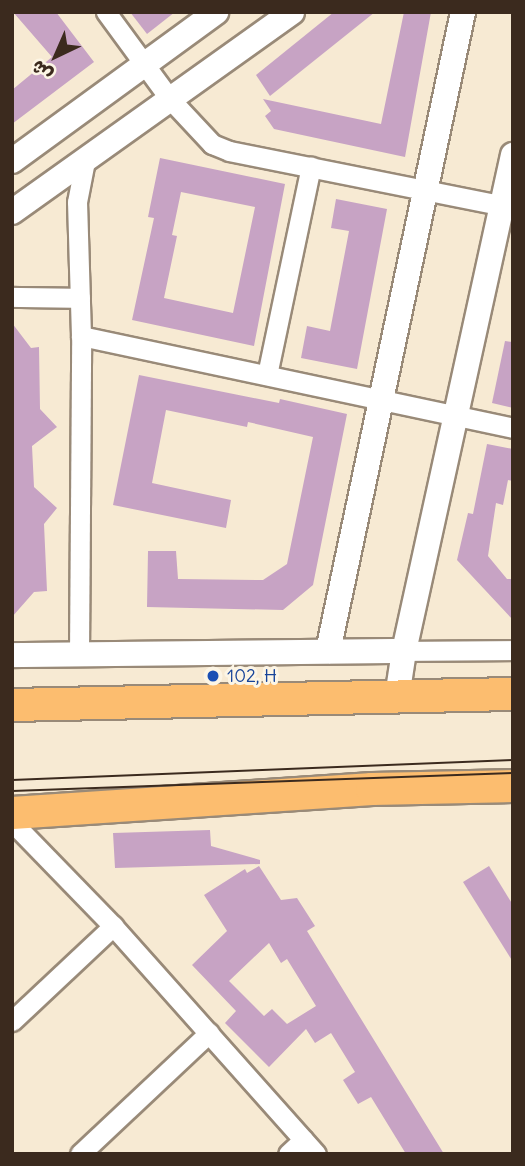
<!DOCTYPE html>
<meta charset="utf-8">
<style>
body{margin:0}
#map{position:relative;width:525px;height:1166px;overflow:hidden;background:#f7ead3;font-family:Delius,"Playpen Sans Arabic",sans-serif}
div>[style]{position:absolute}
.building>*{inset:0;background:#c7a3c4}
.roads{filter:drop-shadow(2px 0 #998a78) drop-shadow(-2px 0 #998a78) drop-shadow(0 2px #998a78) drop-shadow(0 -2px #998a78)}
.minor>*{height:19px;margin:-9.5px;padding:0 9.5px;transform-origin:9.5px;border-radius:9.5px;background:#fff}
.tertiary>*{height:24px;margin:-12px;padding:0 12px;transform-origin:12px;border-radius:12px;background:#fff}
.primary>*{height:32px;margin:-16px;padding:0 16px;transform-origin:16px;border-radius:16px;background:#fcbd6f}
.tram>*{height:2px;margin:-1px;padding:0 1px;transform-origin:1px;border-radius:1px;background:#3b2a1e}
.dots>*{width:19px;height:19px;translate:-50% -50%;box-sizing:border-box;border:4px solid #fcf5e5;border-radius:50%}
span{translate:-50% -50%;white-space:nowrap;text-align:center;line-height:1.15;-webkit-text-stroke:6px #fcf5e5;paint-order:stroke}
.transit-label{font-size:18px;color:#164399}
.left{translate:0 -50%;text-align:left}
.frame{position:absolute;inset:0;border:14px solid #3b2a1e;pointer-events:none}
.north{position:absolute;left:21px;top:21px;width:70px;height:70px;-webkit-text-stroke:5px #fcf5e5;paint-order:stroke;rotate:224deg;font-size:19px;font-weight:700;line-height:28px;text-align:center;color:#3b2a1e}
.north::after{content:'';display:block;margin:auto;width:24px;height:32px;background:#3b2a1e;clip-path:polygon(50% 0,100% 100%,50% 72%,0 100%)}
</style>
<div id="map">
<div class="building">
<div style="clip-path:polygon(13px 12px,56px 12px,94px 62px,12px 124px,12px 90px,52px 57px)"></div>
<div style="clip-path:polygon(130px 12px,175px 12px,147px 34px)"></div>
<div style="clip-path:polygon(334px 12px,375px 12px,270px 96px,256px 75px)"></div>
<div style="clip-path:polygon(404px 12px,431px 12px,405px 157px,274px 129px,265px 116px,271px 111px,263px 99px,381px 124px)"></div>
<div style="clip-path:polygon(evenodd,160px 158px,285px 184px,254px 346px,132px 320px,154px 218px,148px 217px,160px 158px,181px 192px,255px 207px,233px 313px,164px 298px,177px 236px,172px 235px,181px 192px)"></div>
<div style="clip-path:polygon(336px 199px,387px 209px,357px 369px,301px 358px,307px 326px,330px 331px,349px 231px,331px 228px)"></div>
<div style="clip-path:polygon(12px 323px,31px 348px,39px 347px,40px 409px,57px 427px,32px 446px,34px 487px,57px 508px,44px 524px,47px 591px,34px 592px,12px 617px)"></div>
<div style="clip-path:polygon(505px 341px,513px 342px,513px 408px,492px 403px)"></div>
<div style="clip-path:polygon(139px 375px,279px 403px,280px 399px,347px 414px,313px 585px,283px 610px,147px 607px,148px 551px,176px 551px,178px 579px,263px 580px,287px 564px,313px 437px,248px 422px,247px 427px,166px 410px,152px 483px,231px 500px,226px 528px,113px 505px)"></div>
<div style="clip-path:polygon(487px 444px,513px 449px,513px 481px,508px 480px,503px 505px,496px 503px,488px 556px,507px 579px,513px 579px,513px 620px,457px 560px,468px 513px,473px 514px)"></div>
<div style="clip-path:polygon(210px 830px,211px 846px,260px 860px,260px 864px,115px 868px,113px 833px)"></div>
<div style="clip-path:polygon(evenodd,259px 866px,281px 900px,297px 898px,315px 926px,307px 931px,444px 1154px,406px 1154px,371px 1097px,358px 1104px,343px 1080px,355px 1072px,331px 1033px,315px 1043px,306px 1029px,269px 1067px,225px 1023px,236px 1011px,192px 965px,227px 931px,204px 895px,245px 869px,247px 873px,259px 866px,269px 943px,281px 963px,287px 959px,316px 1006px,287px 1024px,272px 1009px,264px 1016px,229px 981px,269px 943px)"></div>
<div style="clip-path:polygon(489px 866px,513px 905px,513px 962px,463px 882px)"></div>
</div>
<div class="roads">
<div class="minor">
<div style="left:106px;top:12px;width:108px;rotate:53.7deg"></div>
<div style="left:170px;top:99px;width:62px;rotate:47deg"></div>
<div style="left:212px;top:144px;width:18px;rotate:22deg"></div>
<div style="left:229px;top:151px;width:290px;rotate:11.3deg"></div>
<div style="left:12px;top:297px;width:68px;rotate:0.8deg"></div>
<div style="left:81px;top:336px;width:442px;rotate:12deg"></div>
<div style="left:267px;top:375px;width:213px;rotate:-78.1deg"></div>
<div style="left:404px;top:651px;width:109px;rotate:-0.5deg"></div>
<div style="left:79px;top:654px;width:318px;rotate:-89.6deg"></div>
<div style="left:81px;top:336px;width:134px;rotate:-91.7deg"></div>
<div style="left:77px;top:202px;width:42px;rotate:-79deg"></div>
<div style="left:12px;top:822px;width:145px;rotate:45.8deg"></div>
<div style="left:113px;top:926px;width:305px;rotate:48.3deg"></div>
<div style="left:12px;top:1021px;width:139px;rotate:-43.2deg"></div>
<div style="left:80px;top:1154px;width:177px;rotate:-43.2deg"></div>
<div style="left:288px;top:1154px;width:21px;rotate:-43deg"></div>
</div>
<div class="tertiary">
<div style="left:12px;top:161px;width:253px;rotate:-36.1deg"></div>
<div style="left:12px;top:212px;width:344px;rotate:-35.5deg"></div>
<div style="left:328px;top:651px;width:653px;rotate:-78.07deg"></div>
<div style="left:12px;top:655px;width:392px;rotate:-0.6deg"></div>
<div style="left:397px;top:697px;width:47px;rotate:-81.3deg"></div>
<div style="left:404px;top:651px;width:508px;rotate:-77.61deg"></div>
</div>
<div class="primary">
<div style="left:12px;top:705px;width:501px;rotate:-1.26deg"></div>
<div style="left:12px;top:813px;width:361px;rotate:-3.8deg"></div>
<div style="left:372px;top:789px;width:141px;rotate:-1.2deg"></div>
</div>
</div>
<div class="tram">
<div style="left:12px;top:780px;width:501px;rotate:-2.29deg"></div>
<div style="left:12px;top:791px;width:501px;rotate:-2.06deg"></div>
</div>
<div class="dots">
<div style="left:213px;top:676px;background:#1a4fb4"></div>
</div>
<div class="transit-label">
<span class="left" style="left:227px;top:676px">102, H</span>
</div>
<div class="frame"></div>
<div class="north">ش</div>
</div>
